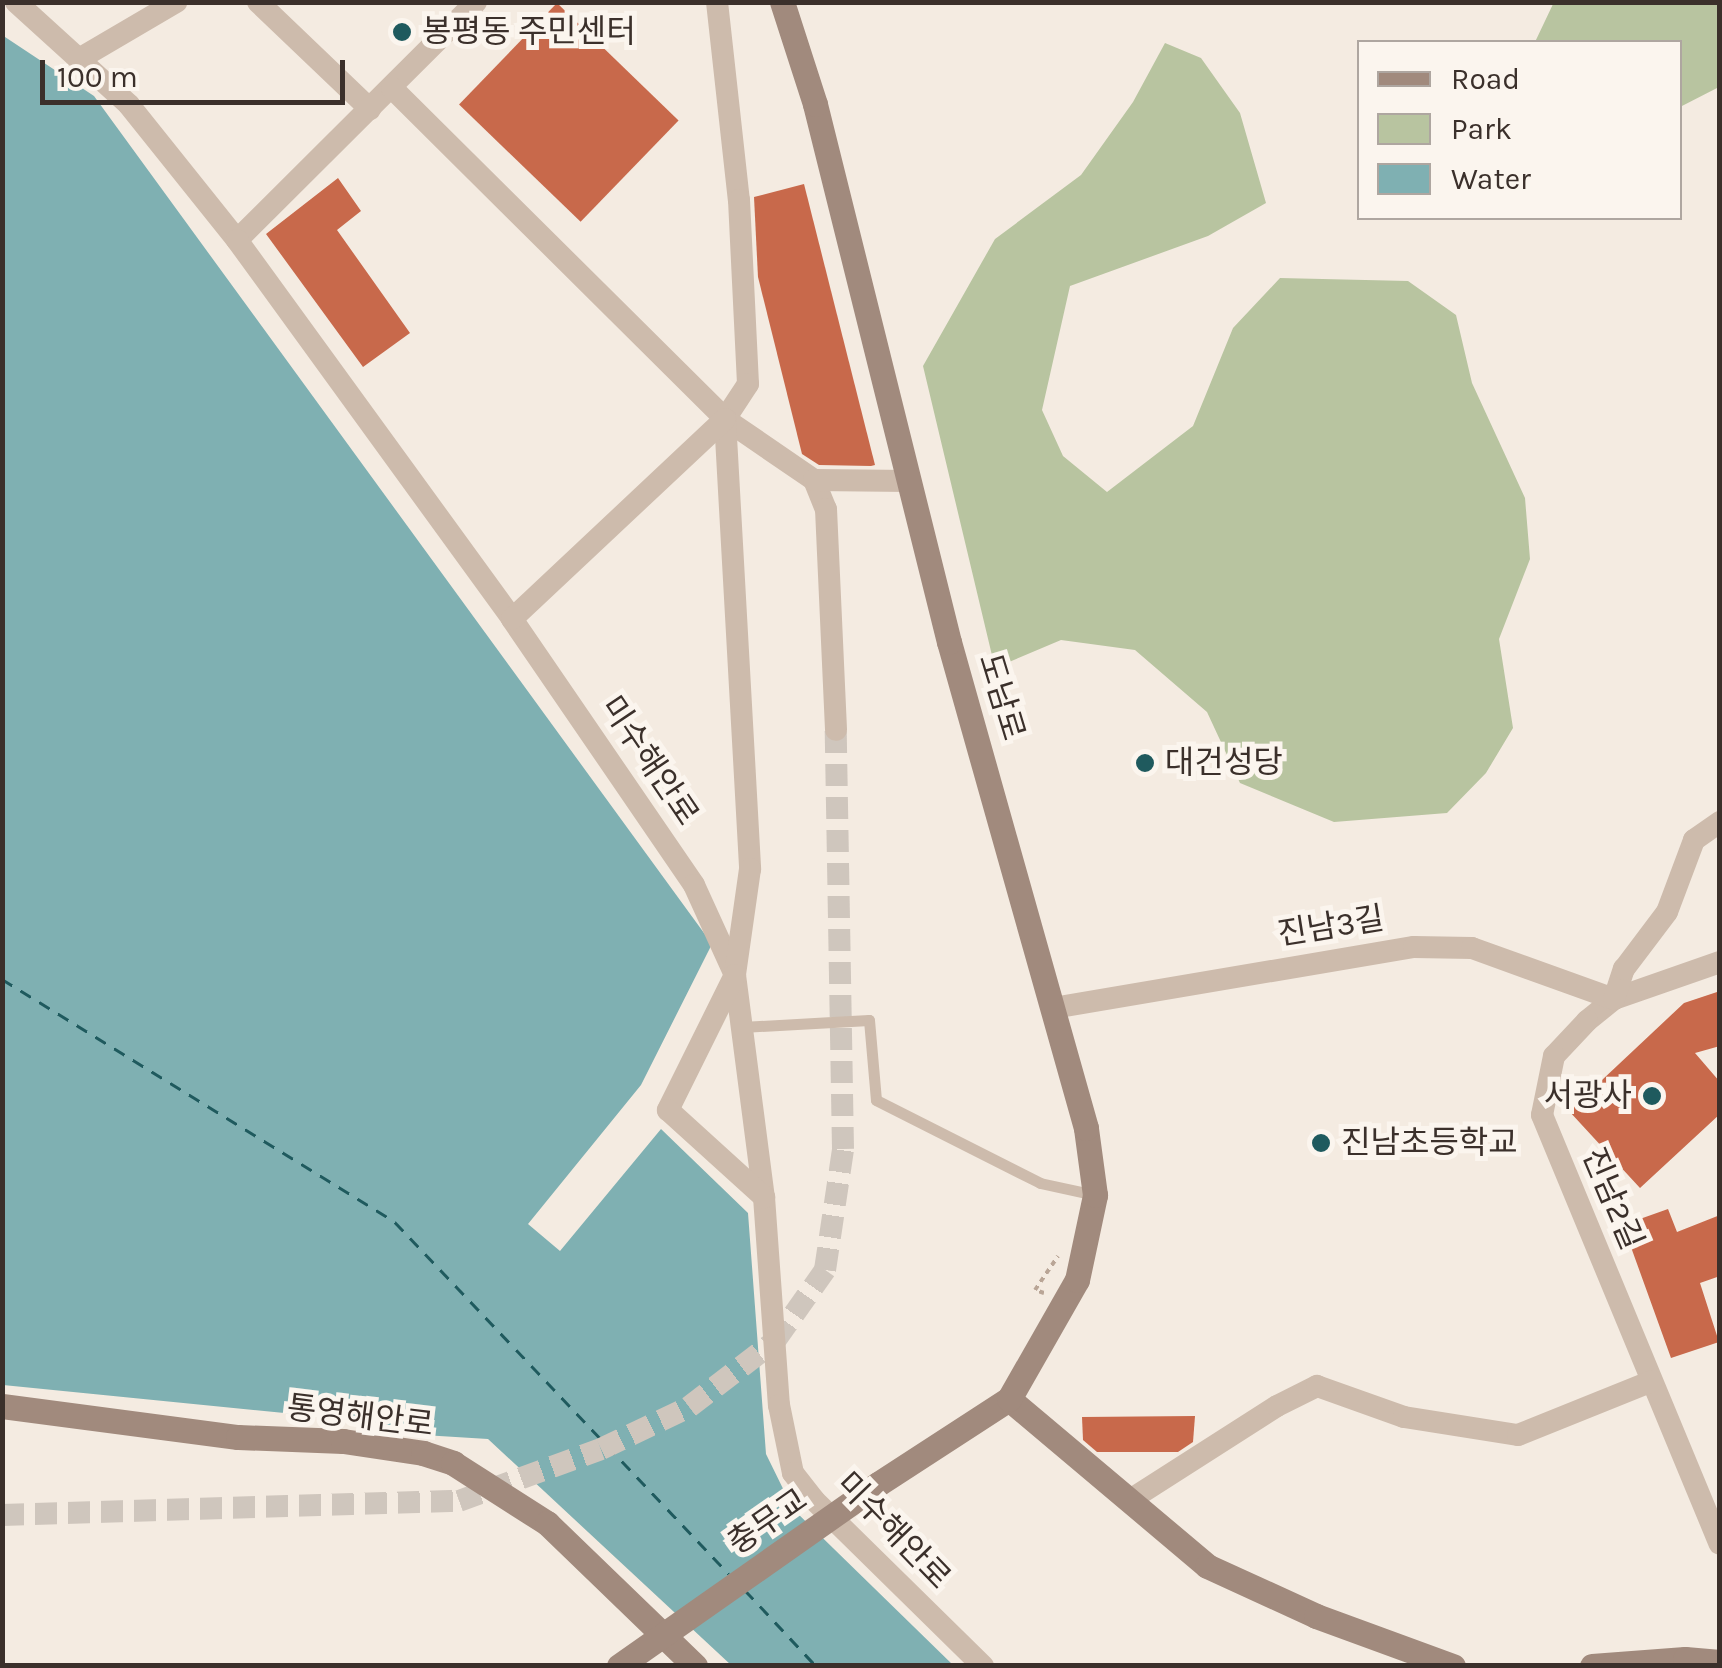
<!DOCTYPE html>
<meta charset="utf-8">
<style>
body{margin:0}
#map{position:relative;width:1722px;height:1668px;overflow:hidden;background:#f4ebe1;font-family:Karla,"Noto Sans KR",sans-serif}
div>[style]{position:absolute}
.green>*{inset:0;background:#b8c4a0}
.water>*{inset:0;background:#7fb0b2}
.ferry>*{height:2.5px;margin-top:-1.25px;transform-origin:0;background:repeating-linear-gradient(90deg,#1f5a5e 0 12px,transparent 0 22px)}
.building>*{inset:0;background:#c8694b;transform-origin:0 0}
.street-tunnel>*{height:22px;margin-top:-11px;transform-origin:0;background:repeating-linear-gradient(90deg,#cfc6bd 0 22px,transparent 0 33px)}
.path>*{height:4px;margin-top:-2px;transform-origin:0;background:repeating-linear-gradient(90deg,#b9a596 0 5px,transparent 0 10px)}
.lane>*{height:11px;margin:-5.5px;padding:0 5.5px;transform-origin:5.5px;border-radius:5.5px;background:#cdbbac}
.street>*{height:22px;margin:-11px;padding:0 11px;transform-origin:11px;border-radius:11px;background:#cdbbac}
.secondary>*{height:25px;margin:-12.5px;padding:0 12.5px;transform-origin:12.5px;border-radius:12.5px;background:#a18a7d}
.dots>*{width:28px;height:28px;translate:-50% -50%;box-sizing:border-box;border:5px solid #fbf5ee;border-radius:50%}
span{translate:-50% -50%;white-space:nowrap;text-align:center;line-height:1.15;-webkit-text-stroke:10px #fbf5ee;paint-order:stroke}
.poi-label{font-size:32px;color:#3b302b}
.left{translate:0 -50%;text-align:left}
.right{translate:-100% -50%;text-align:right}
.street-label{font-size:32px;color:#3b302b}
.frame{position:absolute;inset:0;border:5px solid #3b302b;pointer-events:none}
.legend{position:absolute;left:1357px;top:40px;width:325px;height:180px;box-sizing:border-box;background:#fbf5ee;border:2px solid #aea6a0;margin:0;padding:12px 18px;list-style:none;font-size:30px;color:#3b302b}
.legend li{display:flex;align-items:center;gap:20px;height:50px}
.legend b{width:50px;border:2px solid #aea6a0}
.scale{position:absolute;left:40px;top:60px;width:305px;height:45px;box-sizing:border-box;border:5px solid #3b302b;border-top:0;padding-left:12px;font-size:30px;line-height:35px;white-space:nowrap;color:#3b302b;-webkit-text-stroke:8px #fbf5ee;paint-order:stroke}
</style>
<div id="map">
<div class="green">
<div style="clip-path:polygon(1554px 2px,1719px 3px,1719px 87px,1680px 107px,1680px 42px,1535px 42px)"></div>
<div style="clip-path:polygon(1165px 43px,1201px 58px,1240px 113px,1266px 203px,1208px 236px,1070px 286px,1042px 410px,1063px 456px,1107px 492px,1193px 426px,1233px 328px,1280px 278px,1408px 281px,1456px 315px,1472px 383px,1525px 498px,1530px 559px,1499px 639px,1513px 728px,1486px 773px,1447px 813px,1334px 822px,1240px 783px,1207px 712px,1135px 650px,1061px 640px,995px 668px,923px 366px,995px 239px,1081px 175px,1133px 102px)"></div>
</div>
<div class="water">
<div style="clip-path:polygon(2px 35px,94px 96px,712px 944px,641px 1085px,528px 1224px,560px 1251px,661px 1129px,748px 1213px,766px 1454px,793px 1509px,953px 1665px,731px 1665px,488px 1439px,423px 1435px,355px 1420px,3px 1385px)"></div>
</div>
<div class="ferry">
<div style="left:2px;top:979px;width:462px;rotate:31.7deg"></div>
<div style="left:395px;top:1222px;width:485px;rotate:46.5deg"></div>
<div style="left:745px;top:1590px;width:104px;rotate:46.9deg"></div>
</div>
<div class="building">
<div style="left:557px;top:3px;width:169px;height:141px;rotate:44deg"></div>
<div style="clip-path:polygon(338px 178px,361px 211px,337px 230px,410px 333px,363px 367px,266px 234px)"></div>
<div style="clip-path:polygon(804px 184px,875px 465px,871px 466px,819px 465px,802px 454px,758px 277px,754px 197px)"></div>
<div style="clip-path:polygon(1720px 991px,1720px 1046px,1695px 1053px,1720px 1082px,1720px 1114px,1640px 1188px,1569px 1111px,1684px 1003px)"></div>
<div style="clip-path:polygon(1668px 1209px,1677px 1232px,1720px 1215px,1720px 1276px,1700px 1283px,1719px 1342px,1671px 1358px,1623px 1225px)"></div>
<div style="clip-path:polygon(1195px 1416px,1193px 1442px,1178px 1452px,1097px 1452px,1083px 1440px,1082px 1417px)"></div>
</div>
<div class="street-tunnel">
<div style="left:2px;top:1515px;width:457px;rotate:-1.8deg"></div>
<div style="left:459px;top:1501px;width:151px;rotate:-20.1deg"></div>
<div style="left:601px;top:1449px;width:98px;rotate:-25.5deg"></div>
<div style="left:689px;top:1407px;width:108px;rotate:-37.5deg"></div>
<div style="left:775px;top:1341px;width:87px;rotate:-54.8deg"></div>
<div style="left:825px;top:1270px;width:122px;rotate:-81.5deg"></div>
<div style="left:843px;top:1149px;width:419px;rotate:-91deg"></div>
</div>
<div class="path">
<div style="left:1044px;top:1293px;width:9px;rotate:-162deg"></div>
<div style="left:1035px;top:1290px;width:41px;rotate:-55.9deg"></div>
</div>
<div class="lane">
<div style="left:742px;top:1027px;width:127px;rotate:-3.2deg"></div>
<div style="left:869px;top:1020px;width:80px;rotate:85deg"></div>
<div style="left:876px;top:1100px;width:184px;rotate:26.8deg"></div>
<div style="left:1040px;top:1183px;width:56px;rotate:12.3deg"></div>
</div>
<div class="street">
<div style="left:16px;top:2px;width:153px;rotate:42.3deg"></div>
<div style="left:129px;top:105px;width:173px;rotate:51.3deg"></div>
<div style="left:258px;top:2px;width:155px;rotate:43.7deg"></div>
<div style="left:476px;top:2px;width:337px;rotate:135.1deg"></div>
<div style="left:237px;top:240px;width:468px;rotate:54deg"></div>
<div style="left:512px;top:619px;width:322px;rotate:55.6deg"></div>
<div style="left:694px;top:885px;width:99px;rotate:65.5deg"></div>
<div style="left:735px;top:975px;width:224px;rotate:82.6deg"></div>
<div style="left:764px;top:1197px;width:209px;rotate:85.9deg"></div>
<div style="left:779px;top:1405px;width:69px;rotate:78.4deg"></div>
<div style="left:793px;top:1473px;width:34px;rotate:52deg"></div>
<div style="left:814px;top:1500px;width:237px;rotate:44.5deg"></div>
<div style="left:717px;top:2px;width:199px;rotate:83.7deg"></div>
<div style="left:739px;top:200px;width:184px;rotate:87.2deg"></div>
<div style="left:748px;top:384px;width:42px;rotate:123.3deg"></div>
<div style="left:725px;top:419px;width:108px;rotate:34.4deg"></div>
<div style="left:814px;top:480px;width:31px;rotate:68deg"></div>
<div style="left:826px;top:509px;width:221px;rotate:87.4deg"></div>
<div style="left:79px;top:59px;width:113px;rotate:-30.4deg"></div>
<div style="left:392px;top:88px;width:470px;rotate:44.8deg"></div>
<div style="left:725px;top:419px;width:451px;rotate:86.8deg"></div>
<div style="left:750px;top:869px;width:107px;rotate:98.1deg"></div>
<div style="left:735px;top:975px;width:151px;rotate:116.4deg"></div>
<div style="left:668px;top:1110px;width:130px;rotate:42.2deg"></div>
<div style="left:814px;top:480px;width:95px;rotate:0.6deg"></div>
<div style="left:512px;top:619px;width:292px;rotate:-43.2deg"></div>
<div style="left:1720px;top:962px;width:112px;rotate:160.8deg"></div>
<div style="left:1614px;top:999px;width:35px;rotate:141deg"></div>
<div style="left:1587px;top:1021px;width:48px;rotate:133.3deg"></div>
<div style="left:1554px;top:1056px;width:60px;rotate:101.5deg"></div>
<div style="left:1542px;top:1115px;width:464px;rotate:67.5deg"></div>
<div style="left:1053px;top:1008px;width:366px;rotate:-9.6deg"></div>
<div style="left:1414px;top:947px;width:58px;rotate:1deg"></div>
<div style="left:1472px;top:948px;width:151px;rotate:19.8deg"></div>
<div style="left:1614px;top:999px;width:32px;rotate:-72deg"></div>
<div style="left:1624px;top:969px;width:71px;rotate:-53deg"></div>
<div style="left:1667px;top:912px;width:77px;rotate:-69.4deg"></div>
<div style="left:1694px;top:840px;width:32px;rotate:-35deg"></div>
<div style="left:1130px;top:1500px;width:174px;rotate:-32.6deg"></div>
<div style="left:1277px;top:1406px;width:45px;rotate:-26.6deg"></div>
<div style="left:1317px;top:1386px;width:92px;rotate:19.6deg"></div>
<div style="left:1404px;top:1417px;width:115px;rotate:9deg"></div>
<div style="left:1518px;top:1435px;width:144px;rotate:-21.9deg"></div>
</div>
<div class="secondary">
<div style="left:1009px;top:1399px;width:259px;rotate:40.1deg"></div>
<div style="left:1207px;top:1566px;width:120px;rotate:24.6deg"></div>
<div style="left:1316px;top:1616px;width:146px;rotate:20.1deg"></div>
<div style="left:2px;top:1406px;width:238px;rotate:7.5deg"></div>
<div style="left:238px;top:1437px;width:105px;rotate:2.2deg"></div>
<div style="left:343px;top:1441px;width:81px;rotate:8.5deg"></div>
<div style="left:423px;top:1453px;width:32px;rotate:18deg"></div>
<div style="left:453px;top:1463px;width:112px;rotate:32.6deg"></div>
<div style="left:547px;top:1523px;width:206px;rotate:44deg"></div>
<div style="left:619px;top:1666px;width:317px;rotate:-35.1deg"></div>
<div style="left:878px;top:1484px;width:156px;rotate:-33deg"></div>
<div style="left:1009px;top:1399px;width:137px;rotate:-60.3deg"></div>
<div style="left:1077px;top:1280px;width:87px;rotate:-78deg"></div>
<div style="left:1095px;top:1195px;width:68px;rotate:-97.7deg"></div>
<div style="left:1086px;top:1128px;width:505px;rotate:-105.74deg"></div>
<div style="left:949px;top:642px;width:554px;rotate:-103.99deg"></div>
<div style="left:815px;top:104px;width:107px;rotate:-107.9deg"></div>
<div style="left:1592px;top:1666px;width:93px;rotate:-4.3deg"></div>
<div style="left:1685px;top:1659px;width:35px;rotate:5deg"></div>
</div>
<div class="dots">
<div style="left:402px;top:32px;background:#1f5a5e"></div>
<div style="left:1145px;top:763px;background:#1f5a5e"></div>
<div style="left:1652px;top:1096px;background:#1f5a5e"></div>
<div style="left:1321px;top:1143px;background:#1f5a5e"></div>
</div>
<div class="poi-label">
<span class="left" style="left:422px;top:32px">봉평동 주민센터</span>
<span class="left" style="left:1165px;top:763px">대건성당</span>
<span class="right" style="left:1632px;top:1096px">서광사</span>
<span class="left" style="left:1341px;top:1143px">진남초등학교</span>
</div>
<div class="street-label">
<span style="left:1001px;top:697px;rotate:73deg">도남로</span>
<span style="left:649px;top:761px;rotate:56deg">미수해안로</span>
<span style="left:1331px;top:927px;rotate:-9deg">진남3길</span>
<span style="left:1612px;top:1199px;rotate:67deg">진남2길</span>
<span style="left:360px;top:1417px;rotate:7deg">통영해안로</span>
<span style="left:768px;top:1522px;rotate:-35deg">충무교</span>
<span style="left:893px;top:1531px;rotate:46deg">미수해안로</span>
</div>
<div class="frame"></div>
<ul class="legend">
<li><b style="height:12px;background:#a18a7d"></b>Road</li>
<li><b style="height:28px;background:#b8c4a0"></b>Park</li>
<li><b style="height:28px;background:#7fb0b2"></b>Water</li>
</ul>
<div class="scale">100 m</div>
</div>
